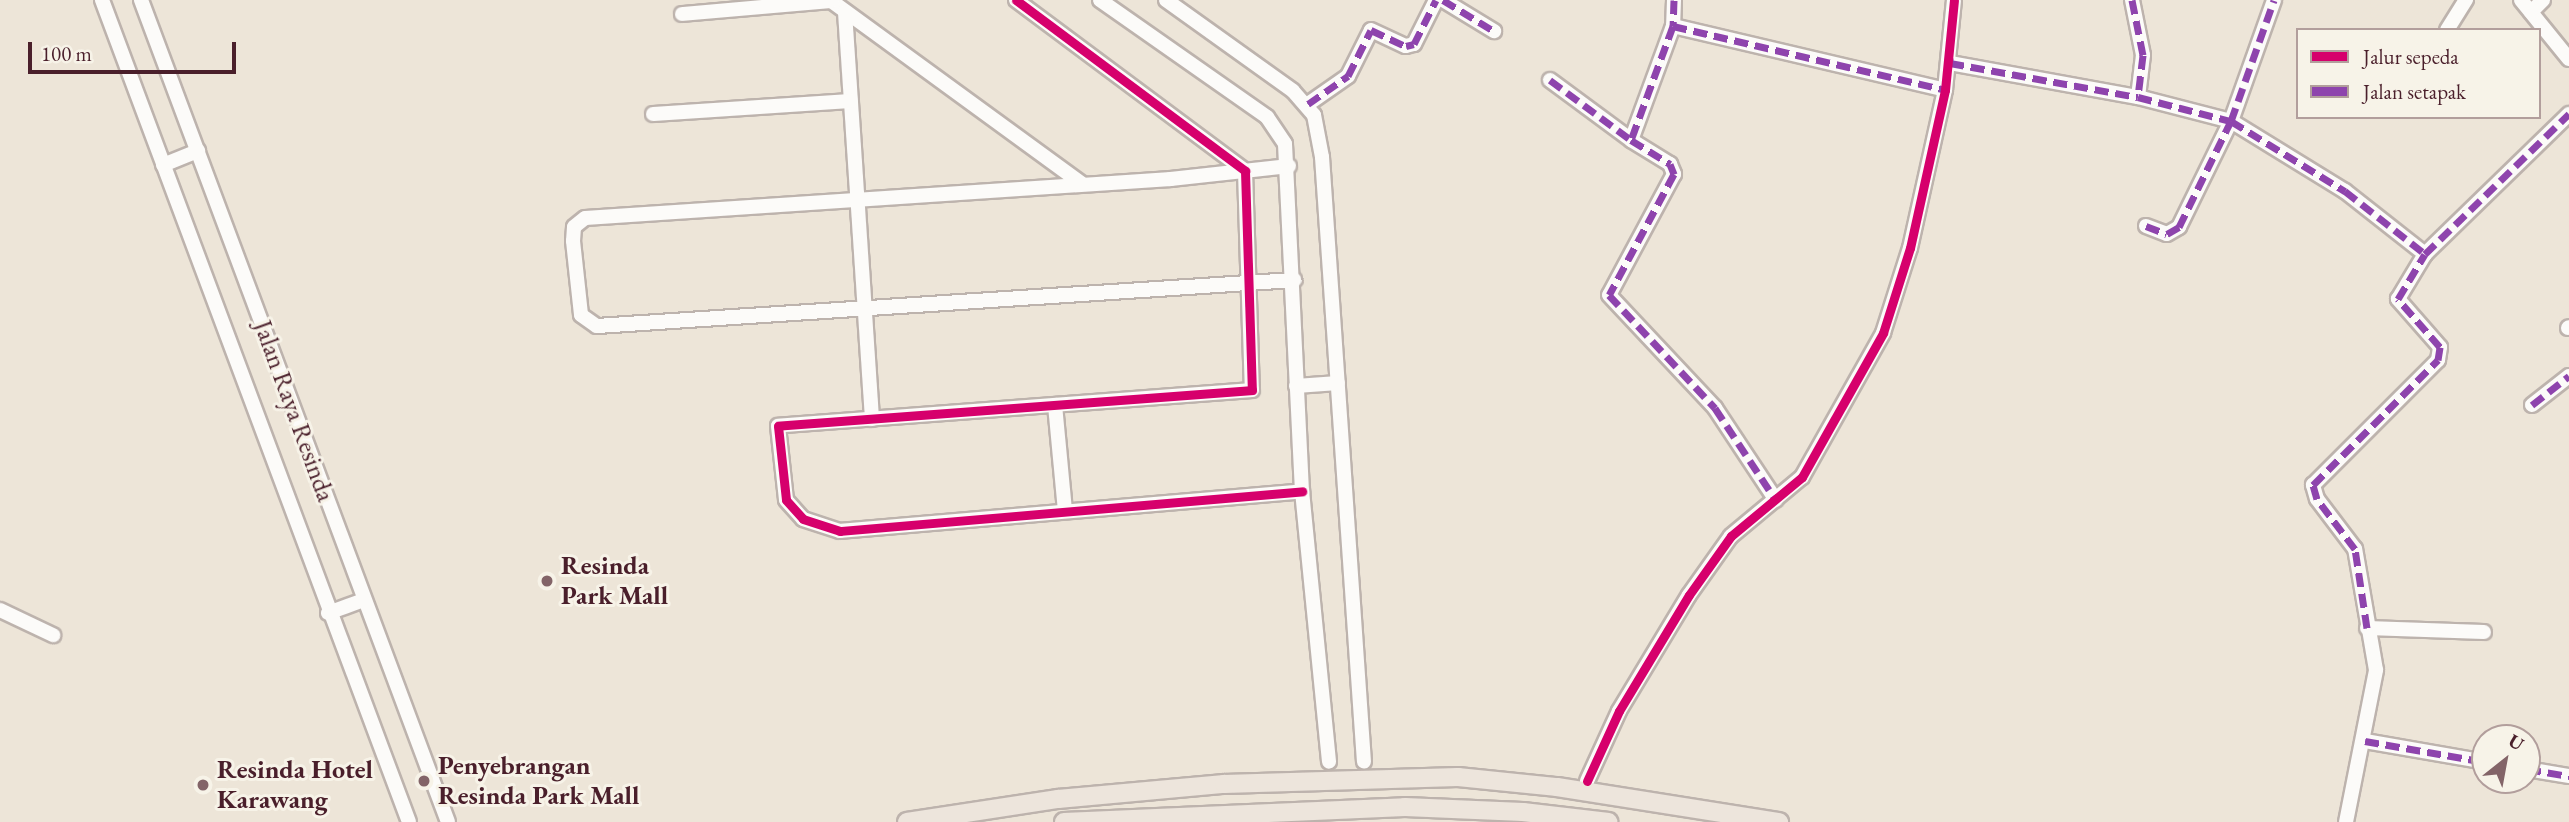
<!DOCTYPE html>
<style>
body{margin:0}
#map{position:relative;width:2569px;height:822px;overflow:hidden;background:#ede5d8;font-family:"EB Garamond",serif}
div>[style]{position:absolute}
.roads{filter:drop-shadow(2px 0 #bdb3ad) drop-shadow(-2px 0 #bdb3ad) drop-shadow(0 2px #bdb3ad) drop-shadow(0 -2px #bdb3ad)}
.minor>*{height:14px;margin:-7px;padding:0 7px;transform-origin:7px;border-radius:7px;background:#fcfbf9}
.major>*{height:18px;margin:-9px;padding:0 9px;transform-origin:9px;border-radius:9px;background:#ede5dc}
.quiet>*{height:7px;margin-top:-3.5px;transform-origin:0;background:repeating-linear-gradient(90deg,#8e44ad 0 14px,transparent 0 21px)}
.cycleway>*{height:9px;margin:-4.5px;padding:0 4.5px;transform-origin:4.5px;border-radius:4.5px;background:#d6006c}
.dots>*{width:19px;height:19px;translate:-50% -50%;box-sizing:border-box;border:4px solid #f7f3e8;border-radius:50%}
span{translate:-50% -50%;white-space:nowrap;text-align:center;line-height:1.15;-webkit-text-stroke:6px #f7f3e8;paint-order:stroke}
.street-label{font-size:26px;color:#4a1f2b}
.poi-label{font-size:26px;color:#4a1f2b;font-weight:700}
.left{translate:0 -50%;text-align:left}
.legend{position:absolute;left:2296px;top:28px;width:245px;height:91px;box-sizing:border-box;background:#f7f3e8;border:2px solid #b29e9c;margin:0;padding:9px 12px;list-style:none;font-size:21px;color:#4a1f2b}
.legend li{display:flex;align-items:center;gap:14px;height:35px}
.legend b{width:35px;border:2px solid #b29e9c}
.north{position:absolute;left:2471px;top:724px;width:70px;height:70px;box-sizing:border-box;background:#f7f3e8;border:2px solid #b29e9c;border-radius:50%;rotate:31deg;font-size:19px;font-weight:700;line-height:28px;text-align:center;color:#4a1f2b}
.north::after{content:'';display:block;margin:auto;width:24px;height:32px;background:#836468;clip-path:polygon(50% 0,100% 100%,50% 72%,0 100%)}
.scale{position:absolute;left:28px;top:42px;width:208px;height:32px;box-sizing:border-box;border:4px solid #4a1f2b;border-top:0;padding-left:9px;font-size:21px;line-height:24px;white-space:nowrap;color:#4a1f2b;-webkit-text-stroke:5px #f7f3e8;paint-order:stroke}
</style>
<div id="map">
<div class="roads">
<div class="minor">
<div style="left:102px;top:0;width:877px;rotate:69.52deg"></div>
<div style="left:141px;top:0;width:877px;rotate:69.52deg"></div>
<div style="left:830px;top:0;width:311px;rotate:36.1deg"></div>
<div style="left:1016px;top:0;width:286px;rotate:36.7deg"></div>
<div style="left:1245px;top:171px;width:219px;rotate:88.2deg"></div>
<div style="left:1252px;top:390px;width:475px;rotate:175.7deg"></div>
<div style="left:778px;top:426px;width:74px;rotate:83.8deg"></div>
<div style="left:786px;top:500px;width:25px;rotate:48deg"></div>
<div style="left:803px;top:519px;width:39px;rotate:18deg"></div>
<div style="left:840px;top:531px;width:464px;rotate:-4.9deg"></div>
<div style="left:1100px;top:0;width:204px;rotate:35deg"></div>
<div style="left:1267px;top:117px;width:32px;rotate:56deg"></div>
<div style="left:1285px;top:144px;width:347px;rotate:87.2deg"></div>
<div style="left:1302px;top:491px;width:272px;rotate:84.3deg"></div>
<div style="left:1166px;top:0;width:156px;rotate:35.6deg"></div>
<div style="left:1293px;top:91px;width:32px;rotate:49deg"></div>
<div style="left:1314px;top:115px;width:43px;rotate:79.2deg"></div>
<div style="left:1322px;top:157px;width:606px;rotate:86.03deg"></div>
<div style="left:1443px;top:0;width:60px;rotate:31.3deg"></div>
<div style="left:1674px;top:0;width:26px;rotate:92deg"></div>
<div style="left:1673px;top:26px;width:279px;rotate:13.2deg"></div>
<div style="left:2132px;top:0;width:56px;rotate:78.7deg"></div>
<div style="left:2143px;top:55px;width:42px;rotate:96.8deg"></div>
<div style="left:2521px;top:0;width:76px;rotate:50.9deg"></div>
<div style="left:845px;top:12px;width:408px;rotate:86.2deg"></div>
<div style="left:2531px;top:12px;width:17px;rotate:-45deg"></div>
<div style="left:682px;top:14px;width:151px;rotate:-5deg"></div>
<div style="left:1673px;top:26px;width:121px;rotate:110.2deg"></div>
<div style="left:1631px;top:140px;width:46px;rotate:31.6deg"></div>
<div style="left:1670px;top:164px;width:11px;rotate:68deg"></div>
<div style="left:1674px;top:174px;width:137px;rotate:118.2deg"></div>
<div style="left:1609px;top:295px;width:155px;rotate:46.8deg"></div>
<div style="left:1715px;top:408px;width:110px;rotate:56.5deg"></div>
<div style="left:2447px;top:30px;width:36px;rotate:-58deg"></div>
<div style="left:1950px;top:63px;width:191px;rotate:10.3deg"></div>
<div style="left:2138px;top:97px;width:96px;rotate:14.5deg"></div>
<div style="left:2231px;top:121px;width:134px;rotate:31.6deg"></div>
<div style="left:2345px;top:191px;width:102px;rotate:38.2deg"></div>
<div style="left:1550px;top:80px;width:101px;rotate:36.5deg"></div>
<div style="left:1308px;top:104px;width:49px;rotate:-35deg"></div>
<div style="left:1348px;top:76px;width:51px;rotate:-63.4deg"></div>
<div style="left:1371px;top:30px;width:38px;rotate:25deg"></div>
<div style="left:1406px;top:46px;width:8px;rotate:-14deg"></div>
<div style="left:1414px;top:44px;width:49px;rotate:-63.4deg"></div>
<div style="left:653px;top:114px;width:198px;rotate:-3.8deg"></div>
<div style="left:163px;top:165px;width:38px;rotate:-22deg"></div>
<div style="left:1289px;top:166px;width:119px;rotate:173.7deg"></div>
<div style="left:1171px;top:179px;width:587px;rotate:176.19deg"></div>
<div style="left:585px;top:218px;width:14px;rotate:141deg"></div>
<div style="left:574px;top:227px;width:14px;rotate:94deg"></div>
<div style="left:573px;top:241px;width:74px;rotate:83.8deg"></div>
<div style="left:581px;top:315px;width:19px;rotate:35deg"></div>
<div style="left:597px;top:326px;width:699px;rotate:-3.78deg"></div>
<div style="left:2146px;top:226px;width:22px;rotate:21deg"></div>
<div style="left:2167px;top:234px;width:14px;rotate:-30deg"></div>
<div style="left:2179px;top:227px;width:118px;rotate:-63.9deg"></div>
<div style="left:2231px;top:121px;width:128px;rotate:-70.4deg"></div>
<div style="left:2568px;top:328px;width:1px;rotate:-45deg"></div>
<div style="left:1296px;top:386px;width:42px;rotate:-4.1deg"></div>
<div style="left:1055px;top:405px;width:106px;rotate:84.6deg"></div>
<div style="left:2532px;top:405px;width:47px;rotate:-38.1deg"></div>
<div style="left:0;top:610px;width:59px;rotate:25.3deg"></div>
<div style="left:328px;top:613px;width:38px;rotate:-20deg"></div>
<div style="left:2367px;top:628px;width:117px;rotate:2deg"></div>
<div style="left:2365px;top:741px;width:122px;rotate:9.9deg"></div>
<div style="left:2527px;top:769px;width:43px;rotate:9.5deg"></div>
<div style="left:1587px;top:781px;width:77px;rotate:-65.4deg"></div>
<div style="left:1619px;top:711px;width:135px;rotate:-58.9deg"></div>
<div style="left:1689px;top:595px;width:72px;rotate:-54.6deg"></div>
<div style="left:1731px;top:536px;width:92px;rotate:-39.7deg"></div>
<div style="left:1802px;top:477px;width:165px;rotate:-60.6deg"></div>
<div style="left:1883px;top:333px;width:89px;rotate:-72.4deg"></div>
<div style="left:1910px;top:248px;width:162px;rotate:-77.5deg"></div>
<div style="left:1945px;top:90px;width:90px;rotate:-84.3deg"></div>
<div style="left:2346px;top:822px;width:155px;rotate:-78.8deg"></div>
<div style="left:2376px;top:670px;width:123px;rotate:-99.8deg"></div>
<div style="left:2355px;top:549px;width:63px;rotate:-127.2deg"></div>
<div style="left:2317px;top:499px;width:15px;rotate:-106deg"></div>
<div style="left:2313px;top:485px;width:177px;rotate:-45deg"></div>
<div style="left:2438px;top:360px;width:13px;rotate:-81deg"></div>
<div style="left:2440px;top:347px;width:64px;rotate:-131.2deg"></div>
<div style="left:2398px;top:299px;width:52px;rotate:-59deg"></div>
<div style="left:2425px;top:254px;width:201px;rotate:-44.2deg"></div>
</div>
<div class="major">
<div style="left:907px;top:822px;width:153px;rotate:-8.7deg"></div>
<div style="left:1058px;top:799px;width:167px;rotate:-5.2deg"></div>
<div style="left:1224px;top:784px;width:234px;rotate:-1.7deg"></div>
<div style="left:1458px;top:777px;width:100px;rotate:5.8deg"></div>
<div style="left:1557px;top:787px;width:225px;rotate:9deg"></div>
<div style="left:1064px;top:822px;width:341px;rotate:-2.5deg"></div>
<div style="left:1405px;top:807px;width:118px;rotate:2.4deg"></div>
<div style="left:1523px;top:812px;width:86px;rotate:6.7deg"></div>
</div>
</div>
<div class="quiet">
<div style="left:1443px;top:0;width:60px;rotate:31.3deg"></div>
<div style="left:1674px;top:0;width:26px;rotate:92deg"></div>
<div style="left:1673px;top:26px;width:279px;rotate:13.2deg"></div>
<div style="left:2132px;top:0;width:56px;rotate:78.7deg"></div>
<div style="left:2143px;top:55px;width:42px;rotate:96.8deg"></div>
<div style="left:1673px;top:26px;width:121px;rotate:110.2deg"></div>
<div style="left:1631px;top:140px;width:46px;rotate:31.6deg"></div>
<div style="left:1670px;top:164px;width:11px;rotate:68deg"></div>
<div style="left:1674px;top:174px;width:137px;rotate:118.2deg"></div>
<div style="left:1609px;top:295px;width:155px;rotate:46.8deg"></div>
<div style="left:1715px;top:408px;width:110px;rotate:56.5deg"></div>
<div style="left:1950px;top:58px;width:5px;rotate:90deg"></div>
<div style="left:1950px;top:63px;width:191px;rotate:10.3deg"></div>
<div style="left:2138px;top:97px;width:96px;rotate:14.5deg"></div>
<div style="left:2231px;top:121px;width:134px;rotate:31.6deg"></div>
<div style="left:2345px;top:191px;width:102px;rotate:38.2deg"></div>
<div style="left:1550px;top:80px;width:101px;rotate:36.5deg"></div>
<div style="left:1308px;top:104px;width:49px;rotate:-35deg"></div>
<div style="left:1348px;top:76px;width:51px;rotate:-63.4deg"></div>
<div style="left:1371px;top:30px;width:38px;rotate:25deg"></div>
<div style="left:1406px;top:46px;width:8px;rotate:-14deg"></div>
<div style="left:1414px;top:44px;width:49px;rotate:-63.4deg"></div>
<div style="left:2146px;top:226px;width:22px;rotate:21deg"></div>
<div style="left:2167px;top:234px;width:14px;rotate:-30deg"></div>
<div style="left:2179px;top:227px;width:118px;rotate:-63.9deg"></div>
<div style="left:2231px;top:121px;width:128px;rotate:-70.4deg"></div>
<div style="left:2532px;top:405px;width:47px;rotate:-38.1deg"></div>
<div style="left:2367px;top:628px;width:80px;rotate:-98.6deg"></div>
<div style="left:2355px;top:549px;width:63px;rotate:-127.2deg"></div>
<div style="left:2317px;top:499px;width:15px;rotate:-106deg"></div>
<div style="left:2313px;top:485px;width:177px;rotate:-45deg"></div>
<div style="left:2438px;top:360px;width:13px;rotate:-81deg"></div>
<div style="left:2440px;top:347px;width:64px;rotate:-131.2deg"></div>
<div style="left:2398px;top:299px;width:52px;rotate:-59deg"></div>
<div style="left:2425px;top:254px;width:201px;rotate:-44.2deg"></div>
<div style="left:2365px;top:741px;width:122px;rotate:9.9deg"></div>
<div style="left:2527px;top:769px;width:43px;rotate:9.5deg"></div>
</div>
<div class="cycleway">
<div style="left:1016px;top:0;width:286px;rotate:36.7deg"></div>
<div style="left:1245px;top:171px;width:219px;rotate:88.2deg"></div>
<div style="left:1252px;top:390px;width:475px;rotate:175.7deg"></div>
<div style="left:778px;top:426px;width:74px;rotate:83.8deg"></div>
<div style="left:786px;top:500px;width:25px;rotate:48deg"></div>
<div style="left:803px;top:519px;width:39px;rotate:18deg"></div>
<div style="left:840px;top:531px;width:464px;rotate:-4.9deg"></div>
<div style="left:1587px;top:781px;width:77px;rotate:-65.4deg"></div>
<div style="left:1619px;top:711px;width:135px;rotate:-58.9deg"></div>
<div style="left:1689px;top:595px;width:72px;rotate:-54.6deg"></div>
<div style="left:1731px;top:536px;width:92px;rotate:-39.7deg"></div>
<div style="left:1802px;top:477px;width:165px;rotate:-60.6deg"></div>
<div style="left:1883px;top:333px;width:89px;rotate:-72.4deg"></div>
<div style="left:1910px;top:248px;width:162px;rotate:-77.5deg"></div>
<div style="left:1945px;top:90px;width:90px;rotate:-84.3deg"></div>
</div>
<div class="dots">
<div style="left:547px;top:581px;background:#836468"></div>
<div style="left:424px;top:781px;background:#836468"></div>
<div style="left:203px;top:785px;background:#836468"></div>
</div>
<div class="street-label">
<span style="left:294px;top:411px;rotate:70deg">Jalan Raya Resinda</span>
</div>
<div class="poi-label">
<span class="left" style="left:561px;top:581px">Resinda<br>Park Mall</span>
<span class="left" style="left:438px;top:781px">Penyebrangan<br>Resinda Park Mall</span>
<span class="left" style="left:217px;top:785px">Resinda Hotel<br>Karawang</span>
</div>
<ul class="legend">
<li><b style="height:9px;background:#d6006c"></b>Jalur sepeda</li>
<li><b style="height:9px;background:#8e44ad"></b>Jalan setapak</li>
</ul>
<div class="north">U</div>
<div class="scale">100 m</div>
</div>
